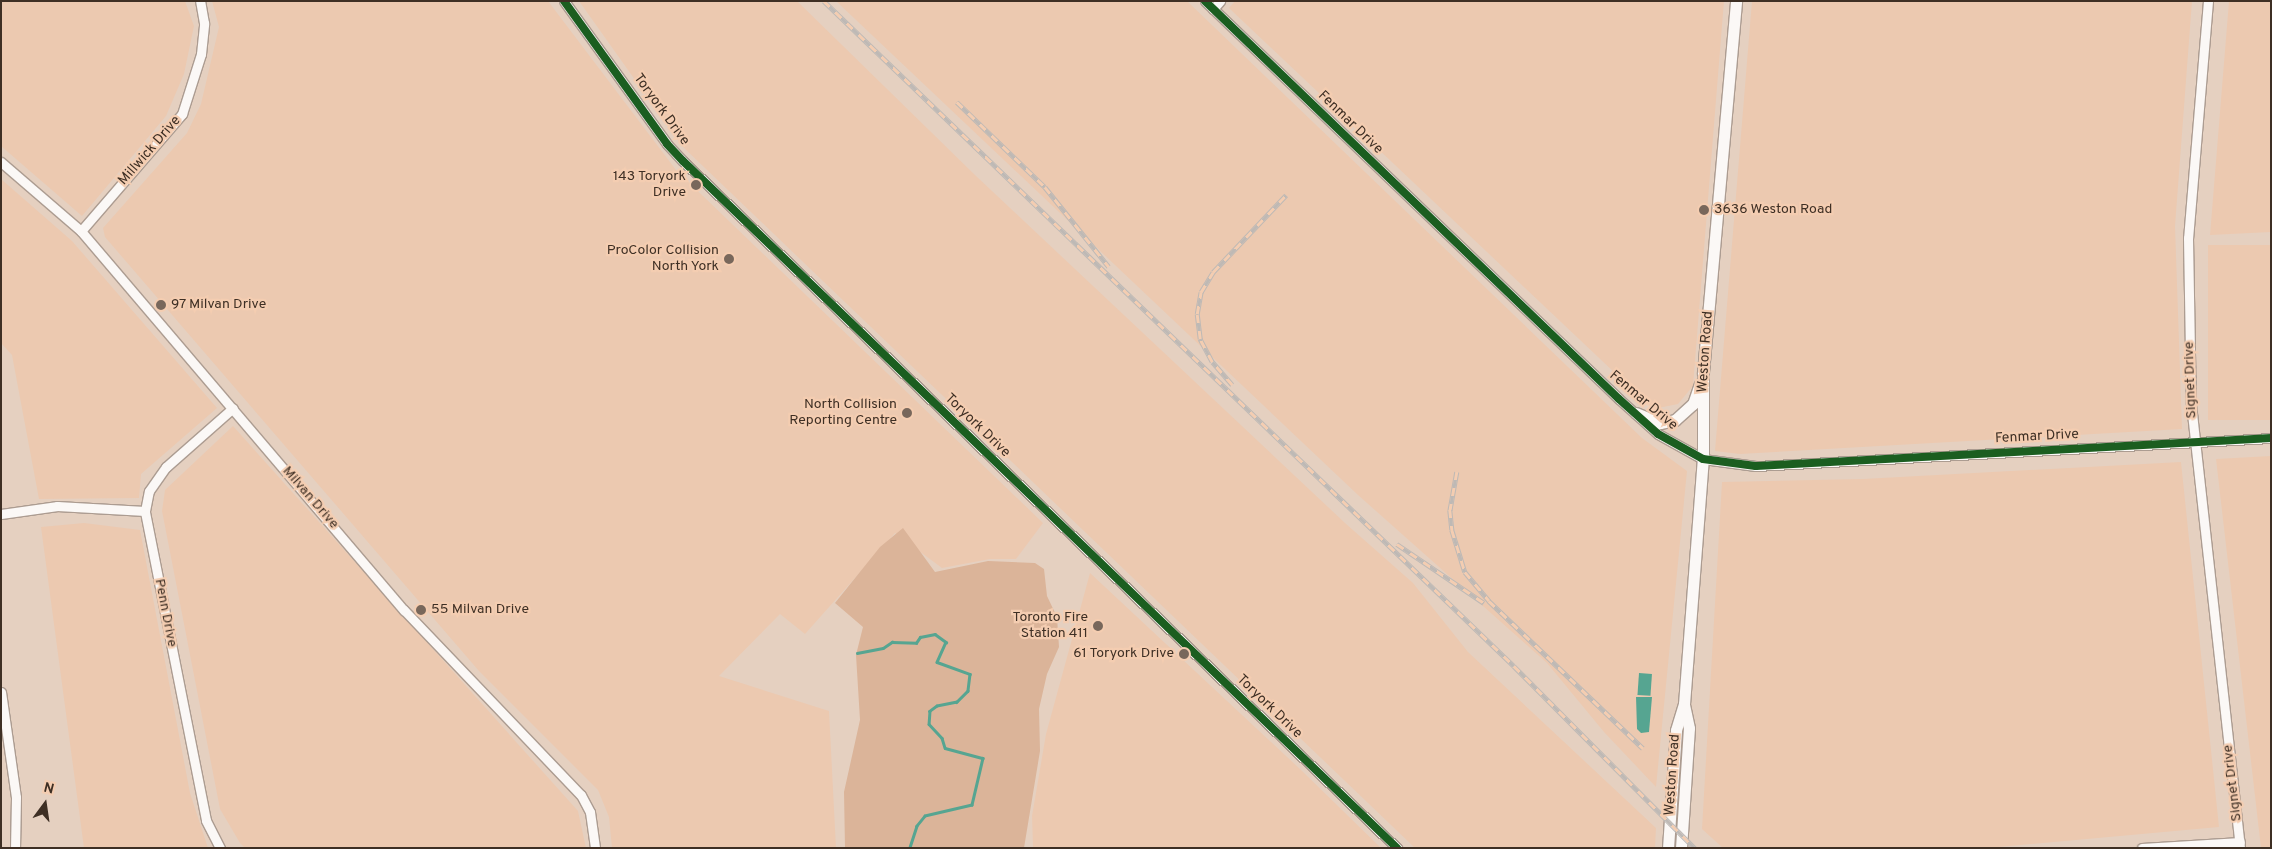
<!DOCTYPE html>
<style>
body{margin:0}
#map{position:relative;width:2272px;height:849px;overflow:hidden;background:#e5d0c0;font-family:Overpass,sans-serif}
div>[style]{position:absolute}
.built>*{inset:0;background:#ecc9b0;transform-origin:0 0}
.green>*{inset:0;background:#dbb499}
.water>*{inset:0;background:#56a591;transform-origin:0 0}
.stream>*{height:2.5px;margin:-1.25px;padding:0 1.25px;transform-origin:1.25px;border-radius:1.25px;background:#56a591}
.roads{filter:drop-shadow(1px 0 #ac9c91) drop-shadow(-1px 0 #ac9c91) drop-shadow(0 1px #ac9c91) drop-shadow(0 -1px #ac9c91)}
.minor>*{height:9px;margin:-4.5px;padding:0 4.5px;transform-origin:4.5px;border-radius:4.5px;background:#fbf8f6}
.major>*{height:11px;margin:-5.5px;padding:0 5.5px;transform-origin:5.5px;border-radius:5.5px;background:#fbf8f6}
.rail>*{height:4.5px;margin-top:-2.25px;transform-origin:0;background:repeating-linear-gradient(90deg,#f4cdb1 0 8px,#beb9b5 0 16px);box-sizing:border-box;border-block:1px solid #beb9b5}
.cycleway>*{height:8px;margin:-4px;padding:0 4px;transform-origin:4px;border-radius:4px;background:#1b5e20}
.dots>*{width:14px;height:14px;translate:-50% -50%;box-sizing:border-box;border:2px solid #f4cdb1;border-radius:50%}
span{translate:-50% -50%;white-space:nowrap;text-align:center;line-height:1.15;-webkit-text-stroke:4.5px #f4cdb1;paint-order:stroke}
.street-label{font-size:14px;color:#3e2f24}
.poi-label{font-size:14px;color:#3e2f24}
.right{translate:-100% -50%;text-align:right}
.left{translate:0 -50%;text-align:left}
.frame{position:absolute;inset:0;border:2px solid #3e2f24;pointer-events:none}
.north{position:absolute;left:20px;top:779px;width:50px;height:50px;-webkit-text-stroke:4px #f4cdb1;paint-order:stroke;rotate:14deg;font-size:14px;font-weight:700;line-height:20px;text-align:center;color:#3e2f24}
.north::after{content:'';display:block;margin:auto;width:18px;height:22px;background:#3e2f24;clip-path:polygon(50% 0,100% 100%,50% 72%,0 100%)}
</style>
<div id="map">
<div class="built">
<div style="clip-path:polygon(1px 1px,185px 1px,194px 26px,184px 74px,166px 116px,82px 216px,1px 146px)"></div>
<div style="clip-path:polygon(212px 1px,548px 1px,676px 170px,1043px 523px,1016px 559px,990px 559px,942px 568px,895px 533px,805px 634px,780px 614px,719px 676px,829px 711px,836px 848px,612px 848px,609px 817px,598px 790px,479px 671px,105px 237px,103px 228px,187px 133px,201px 104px,219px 27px)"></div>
<div style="clip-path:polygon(579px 1px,797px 1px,975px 175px,1345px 523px,1413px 583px,1468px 652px,1656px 828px,1655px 848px,1415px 848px,682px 146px)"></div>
<div style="clip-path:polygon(836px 1px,1187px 1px,1642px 438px,1687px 471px,1656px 787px,1604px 732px,1547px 663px,1358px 495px)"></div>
<div style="clip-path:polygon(1235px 1px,1724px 1px,1693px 386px,1678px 404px,1653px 409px,1229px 8px)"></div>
<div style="clip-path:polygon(1752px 1px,2192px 1px,2175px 226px,2182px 429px,1740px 454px,1715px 451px)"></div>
<div style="clip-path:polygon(2229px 1px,2271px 1px,2271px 232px,2210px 235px)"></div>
<div style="clip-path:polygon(1px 179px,72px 241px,217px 408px,141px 474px,139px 498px,39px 499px,12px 355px,1px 343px)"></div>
<div style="left:2271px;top:245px;width:175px;height:63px;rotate:90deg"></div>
<div style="clip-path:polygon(233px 426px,578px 811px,586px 848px,245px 848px,240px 843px,220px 809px,162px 511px,165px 490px)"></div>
<div style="clip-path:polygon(2271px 456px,2271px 848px,2261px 848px,2216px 459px)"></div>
<div style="clip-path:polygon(2181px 462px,2219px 827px,1987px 848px,1723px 848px,1702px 829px,1722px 482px,1863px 479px)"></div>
<div style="clip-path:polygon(84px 523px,140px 530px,190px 793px,208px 848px,84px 848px,41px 527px)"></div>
<div style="clip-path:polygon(1090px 573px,1301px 770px,1381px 848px,1033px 848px,1032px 816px,1046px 734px)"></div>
</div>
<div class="green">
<div style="clip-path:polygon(903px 528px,935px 572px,988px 561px,1035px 563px,1044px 569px,1047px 596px,1057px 617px,1059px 647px,1047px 674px,1039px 709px,1040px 751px,1024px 848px,845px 848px,844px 792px,860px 720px,856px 655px,863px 627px,835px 603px,880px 547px)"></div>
</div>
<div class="water">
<div style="left:1639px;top:673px;width:13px;height:22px;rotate:4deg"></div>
<div style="clip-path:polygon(1636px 697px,1652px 697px,1649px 732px,1641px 733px,1637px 729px)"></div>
</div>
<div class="stream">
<div style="left:857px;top:653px;width:26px;rotate:-11deg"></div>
<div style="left:883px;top:648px;width:11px;rotate:-34deg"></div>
<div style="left:892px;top:642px;width:24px;rotate:2deg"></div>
<div style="left:916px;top:643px;width:7px;rotate:-56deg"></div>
<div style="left:920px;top:637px;width:15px;rotate:-11deg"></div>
<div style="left:935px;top:634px;width:14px;rotate:36deg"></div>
<div style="left:946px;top:642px;width:22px;rotate:114deg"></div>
<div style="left:937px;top:662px;width:35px;rotate:20deg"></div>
<div style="left:970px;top:674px;width:17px;rotate:97deg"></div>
<div style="left:968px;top:691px;width:16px;rotate:135deg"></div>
<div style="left:957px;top:702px;width:20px;rotate:169deg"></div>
<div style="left:937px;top:706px;width:9px;rotate:144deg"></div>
<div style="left:930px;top:711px;width:13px;rotate:94deg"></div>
<div style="left:929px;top:724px;width:19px;rotate:47deg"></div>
<div style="left:942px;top:738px;width:10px;rotate:73deg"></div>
<div style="left:945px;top:748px;width:39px;rotate:15deg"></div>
<div style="left:983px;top:758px;width:48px;rotate:103.2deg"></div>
<div style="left:972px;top:805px;width:48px;rotate:166.8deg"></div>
<div style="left:925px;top:816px;width:13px;rotate:129deg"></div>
<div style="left:917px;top:826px;width:23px;rotate:108deg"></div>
</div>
<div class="roads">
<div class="minor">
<div style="left:564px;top:1px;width:176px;rotate:54.2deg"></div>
<div style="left:667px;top:144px;width:23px;rotate:47deg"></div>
<div style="left:683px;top:161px;width:991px;rotate:43.9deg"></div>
<div style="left:1205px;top:1px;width:574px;rotate:43.87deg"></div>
<div style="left:1619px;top:399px;width:52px;rotate:41.9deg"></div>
<div style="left:1658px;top:434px;width:51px;rotate:29.1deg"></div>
<div style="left:1703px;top:459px;width:53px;rotate:7.5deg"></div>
<div style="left:1756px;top:466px;width:516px;rotate:-3.11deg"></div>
<div style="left:2208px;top:1px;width:238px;rotate:94.8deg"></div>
<div style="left:2188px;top:238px;width:166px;rotate:89deg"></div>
<div style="left:2191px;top:404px;width:447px;rotate:83.7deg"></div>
<div style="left:1213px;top:9px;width:11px;rotate:-49deg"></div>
<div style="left:1px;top:162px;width:106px;rotate:40.8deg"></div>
<div style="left:81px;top:231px;width:498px;rotate:49.6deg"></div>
<div style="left:404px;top:610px;width:256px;rotate:46.3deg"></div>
<div style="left:581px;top:795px;width:19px;rotate:62deg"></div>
<div style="left:590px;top:812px;width:36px;rotate:82deg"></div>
<div style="left:81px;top:231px;width:155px;rotate:-49.2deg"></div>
<div style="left:182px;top:114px;width:63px;rotate:-72.4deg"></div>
<div style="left:201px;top:54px;width:31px;rotate:-84deg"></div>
<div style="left:204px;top:23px;width:22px;rotate:-100deg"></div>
<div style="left:1px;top:514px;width:57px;rotate:-8.1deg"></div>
<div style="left:57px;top:506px;width:88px;rotate:3.3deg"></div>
<div style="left:1px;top:692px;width:106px;rotate:81.9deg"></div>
<div style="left:16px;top:797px;width:51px;rotate:91.1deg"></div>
<div style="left:220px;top:848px;width:31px;rotate:-117deg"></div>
<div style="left:206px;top:820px;width:315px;rotate:-101.2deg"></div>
<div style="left:145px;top:511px;width:20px;rotate:-79deg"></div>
<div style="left:149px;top:491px;width:29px;rotate:-55deg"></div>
<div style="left:166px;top:467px;width:89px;rotate:-41.4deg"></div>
<div style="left:2142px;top:848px;width:98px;rotate:-3.5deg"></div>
</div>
<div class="major">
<div style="left:1636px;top:413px;width:26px;rotate:23deg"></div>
<div style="left:1660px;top:423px;width:15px;rotate:-11deg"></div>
<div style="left:1675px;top:420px;width:24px;rotate:-42deg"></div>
<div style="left:1693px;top:404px;width:21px;rotate:-71deg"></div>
<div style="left:1668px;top:848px;width:118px;rotate:-86.1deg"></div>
<div style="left:1676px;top:730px;width:27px;rotate:-73deg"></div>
<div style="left:1684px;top:704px;width:246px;rotate:-85.6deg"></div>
<div style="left:1703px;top:459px;width:87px;rotate:-90deg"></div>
<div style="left:1703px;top:372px;width:372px;rotate:-84.9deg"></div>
<div style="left:1681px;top:848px;width:120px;rotate:-86.2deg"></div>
<div style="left:1689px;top:728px;width:24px;rotate:-102deg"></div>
</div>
</div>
<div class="rail">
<div style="left:824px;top:1px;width:958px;rotate:43.94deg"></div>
<div style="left:1514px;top:666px;width:257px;rotate:45.2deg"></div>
<div style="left:957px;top:102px;width:122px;rotate:44deg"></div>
<div style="left:1045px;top:187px;width:102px;rotate:51.3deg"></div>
<div style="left:1232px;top:385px;width:30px;rotate:-131deg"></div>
<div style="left:1212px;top:362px;width:26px;rotate:-118deg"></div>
<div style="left:1200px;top:339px;width:25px;rotate:-97deg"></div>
<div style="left:1197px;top:314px;width:22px;rotate:-80deg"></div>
<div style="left:1201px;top:292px;width:23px;rotate:-59deg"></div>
<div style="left:1213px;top:272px;width:106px;rotate:-46.5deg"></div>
<div style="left:1457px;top:472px;width:39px;rotate:100deg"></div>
<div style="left:1450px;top:510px;width:20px;rotate:84deg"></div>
<div style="left:1452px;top:530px;width:44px;rotate:72.8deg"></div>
<div style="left:1465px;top:572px;width:38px;rotate:50deg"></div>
<div style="left:1489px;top:601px;width:213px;rotate:43.7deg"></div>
<div style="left:1397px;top:544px;width:105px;rotate:34.1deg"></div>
</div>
<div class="cycleway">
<div style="left:564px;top:1px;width:176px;rotate:54.2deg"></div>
<div style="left:667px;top:144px;width:23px;rotate:47deg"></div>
<div style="left:683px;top:161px;width:991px;rotate:43.9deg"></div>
<div style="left:1205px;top:1px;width:574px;rotate:43.87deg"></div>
<div style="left:1619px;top:399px;width:52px;rotate:41.9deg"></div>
<div style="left:1658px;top:434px;width:51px;rotate:29.1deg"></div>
<div style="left:1703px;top:459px;width:53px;rotate:7.5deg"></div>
<div style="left:1756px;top:466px;width:516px;rotate:-3.11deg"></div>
</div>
<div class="dots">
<div style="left:696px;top:185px;background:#78675b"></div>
<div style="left:1704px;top:210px;background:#78675b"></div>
<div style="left:729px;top:259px;background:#78675b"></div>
<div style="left:161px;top:305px;background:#78675b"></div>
<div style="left:907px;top:413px;background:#78675b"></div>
<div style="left:421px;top:610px;background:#78675b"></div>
<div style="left:1098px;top:626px;background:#78675b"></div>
<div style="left:1184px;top:654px;background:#78675b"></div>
</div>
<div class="street-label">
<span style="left:661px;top:110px;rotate:54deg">Toryork Drive</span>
<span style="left:1350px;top:123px;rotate:44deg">Fenmar Drive</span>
<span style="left:150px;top:151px;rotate:-49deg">Millwick Drive</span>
<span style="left:1706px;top:352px;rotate:-86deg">Weston Road</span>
<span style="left:2191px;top:380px;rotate:-92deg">Signet Drive</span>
<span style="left:1643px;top:401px;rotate:40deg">Fenmar Drive</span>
<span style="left:977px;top:426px;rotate:44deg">Toryork Drive</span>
<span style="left:2037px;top:437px;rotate:-3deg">Fenmar Drive</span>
<span style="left:310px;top:498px;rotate:49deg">Milvan Drive</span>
<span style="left:165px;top:613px;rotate:79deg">Penn Drive</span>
<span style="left:1269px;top:707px;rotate:44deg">Toryork Drive</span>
<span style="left:1673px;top:775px;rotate:-86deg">Weston Road</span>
<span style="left:2233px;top:783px;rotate:-97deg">Signet Drive</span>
</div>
<div class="poi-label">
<span class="right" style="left:686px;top:185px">143 Toryork<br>Drive</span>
<span class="left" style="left:1714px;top:210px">3636 Weston Road</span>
<span class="right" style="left:719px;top:259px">ProColor Collision<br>North York</span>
<span class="left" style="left:171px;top:305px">97 Milvan Drive</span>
<span class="right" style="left:897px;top:413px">North Collision<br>Reporting Centre</span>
<span class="left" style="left:431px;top:610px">55 Milvan Drive</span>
<span class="right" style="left:1088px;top:626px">Toronto Fire<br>Station 411</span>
<span class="right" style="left:1174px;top:654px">61 Toryork Drive</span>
</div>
<div class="frame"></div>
<div class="north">N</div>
</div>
